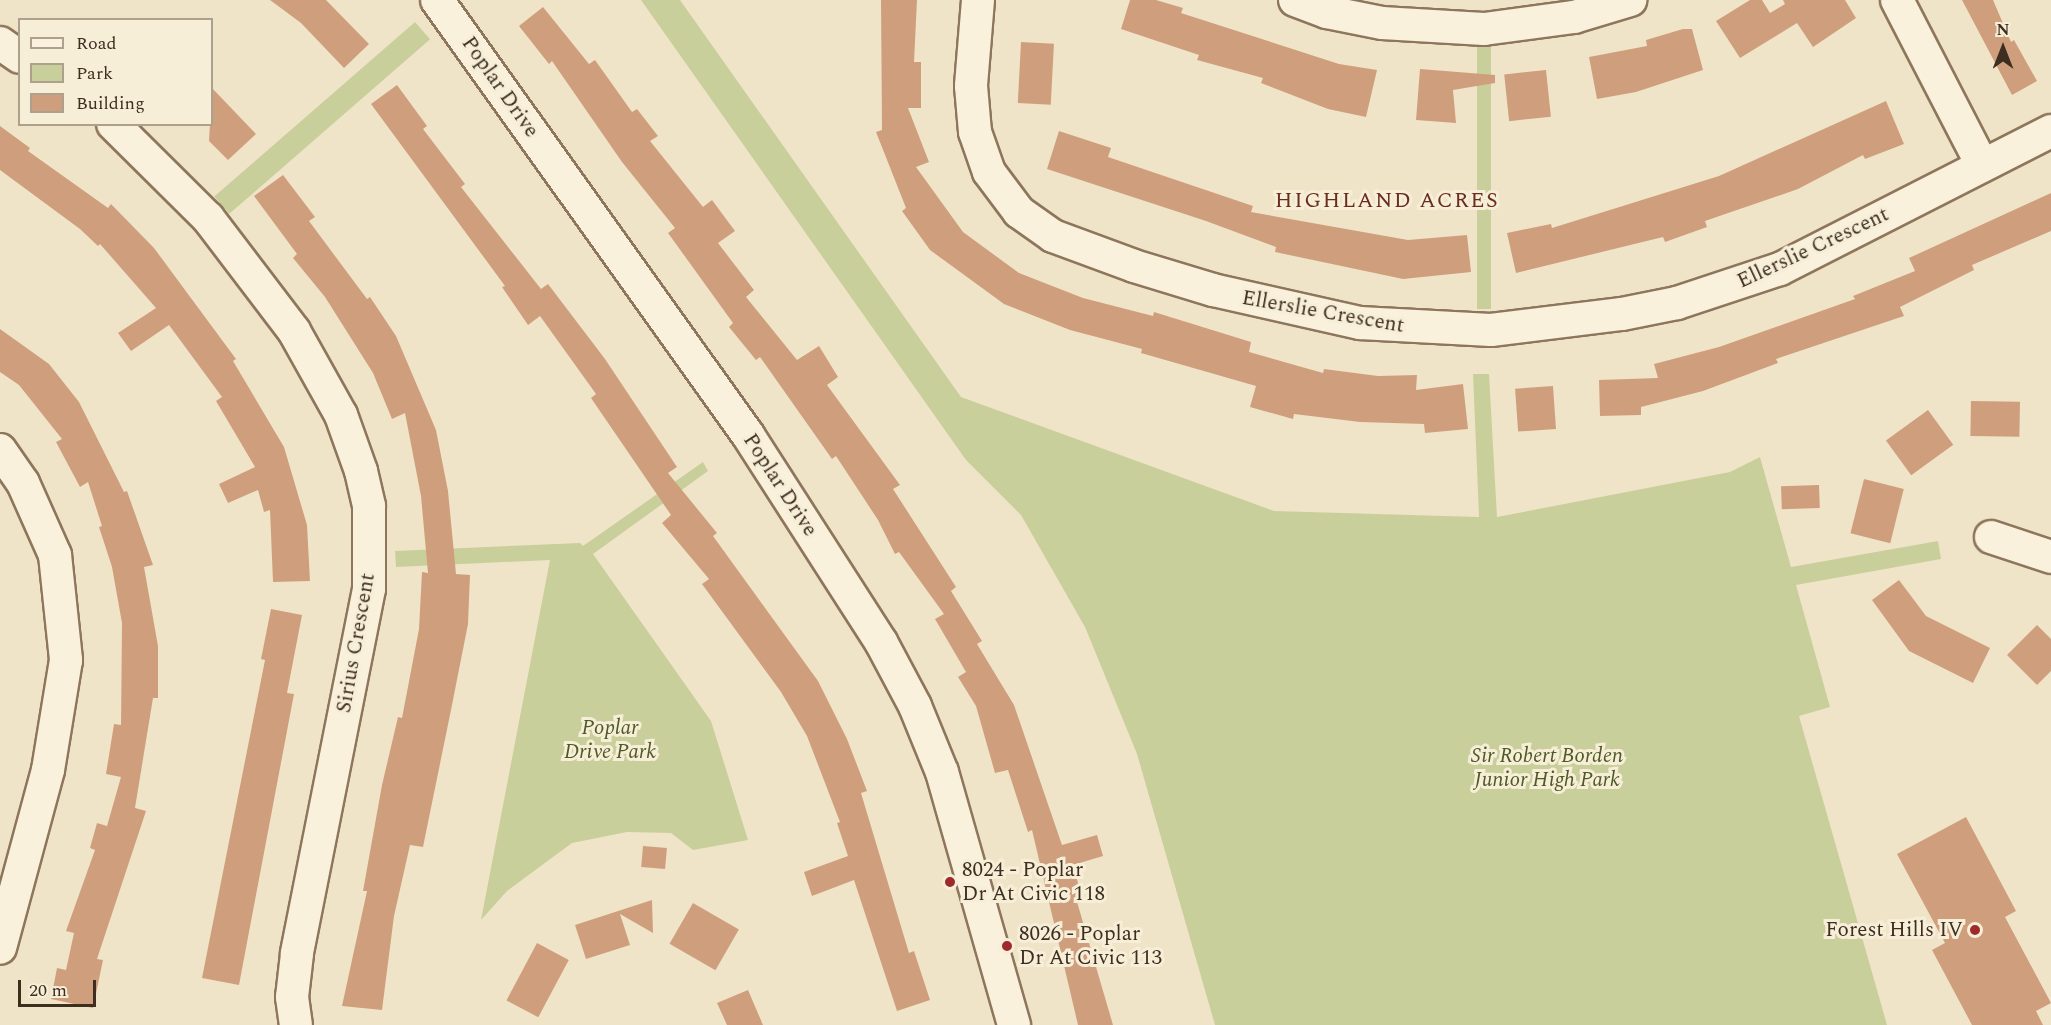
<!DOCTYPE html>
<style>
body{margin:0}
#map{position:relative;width:2051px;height:1025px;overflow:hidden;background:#f0e4c8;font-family:Spectral,serif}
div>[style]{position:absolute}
.green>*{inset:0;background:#c9cf9b;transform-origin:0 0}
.building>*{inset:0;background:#cf9f7d;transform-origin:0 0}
.roads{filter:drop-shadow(2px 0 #8d765c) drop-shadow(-2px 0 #8d765c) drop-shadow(0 2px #8d765c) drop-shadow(0 -2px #8d765c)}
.street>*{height:32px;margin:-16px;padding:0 16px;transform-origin:16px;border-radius:16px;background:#faf1dc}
.dots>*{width:16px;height:16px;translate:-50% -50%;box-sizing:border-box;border:3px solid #f7eed8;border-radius:50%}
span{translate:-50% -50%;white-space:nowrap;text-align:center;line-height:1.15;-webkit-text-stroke:6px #f7eed8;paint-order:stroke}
.street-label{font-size:21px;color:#3d2e20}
.park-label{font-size:21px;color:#4d5a26;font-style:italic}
.poi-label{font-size:21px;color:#3d2e20}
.left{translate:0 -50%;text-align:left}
.right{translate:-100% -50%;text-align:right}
.neighbourhood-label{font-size:22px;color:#6b2e1e;letter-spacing:1.5px}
.legend{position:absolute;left:18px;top:18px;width:195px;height:108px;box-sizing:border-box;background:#f7eed8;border:2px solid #ada18e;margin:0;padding:8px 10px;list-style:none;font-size:18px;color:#3d2e20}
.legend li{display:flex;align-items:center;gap:12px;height:30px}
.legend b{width:30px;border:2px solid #ada18e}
.north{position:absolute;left:1973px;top:18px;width:60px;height:60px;-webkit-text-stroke:4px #f7eed8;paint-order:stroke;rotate:0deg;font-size:16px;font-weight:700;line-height:24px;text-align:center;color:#3d2e20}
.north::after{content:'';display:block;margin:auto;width:21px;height:27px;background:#3d2e20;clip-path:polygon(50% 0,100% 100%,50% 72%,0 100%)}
.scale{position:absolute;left:18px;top:980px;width:78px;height:27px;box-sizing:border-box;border:3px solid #3d2e20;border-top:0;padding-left:8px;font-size:18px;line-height:21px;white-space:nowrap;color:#3d2e20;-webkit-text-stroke:4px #f7eed8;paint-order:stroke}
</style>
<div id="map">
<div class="green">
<div style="clip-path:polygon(641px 0,680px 0,961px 397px,1274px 511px,1479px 517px,1473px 374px,1489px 374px,1497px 517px,1730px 472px,1760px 457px,1791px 567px,1938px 541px,1941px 559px,1796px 585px,1830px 707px,1799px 716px,1887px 1025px,1215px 1025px,1137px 754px,1085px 627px,1021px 515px,966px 460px)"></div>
<div style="left:415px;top:22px;width:23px;height:266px;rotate:49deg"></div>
<div style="left:1477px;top:47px;width:14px;height:262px"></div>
<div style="clip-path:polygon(703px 462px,708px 471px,593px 554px,711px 721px,748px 840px,693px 850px,671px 833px,627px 832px,572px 843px,507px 891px,481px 920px,550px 560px,396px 567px,395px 551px,580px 543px,583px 546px)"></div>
</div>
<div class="building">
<div style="clip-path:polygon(270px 0,326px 0,369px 44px,344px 68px,301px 23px)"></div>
<div style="clip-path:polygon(881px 0,917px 0,914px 62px,921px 62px,921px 108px,908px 108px,929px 162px,916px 167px,963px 232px,1019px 273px,1083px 298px,1153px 316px,1154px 312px,1251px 342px,1249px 352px,1323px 373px,1324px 369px,1378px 376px,1417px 375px,1416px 390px,1463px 384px,1468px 429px,1425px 433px,1424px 424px,1360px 422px,1294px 414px,1293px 419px,1250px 407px,1256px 386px,1141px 353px,1142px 349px,1070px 330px,1004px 304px,930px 250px,902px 211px,906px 208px,876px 132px,882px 130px)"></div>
<div style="clip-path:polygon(1130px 0,1156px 0,1183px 8px,1181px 13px,1339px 64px,1377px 70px,1366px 117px,1328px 109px,1261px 83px,1263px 78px,1197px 60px,1199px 55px,1121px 29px)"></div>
<div style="clip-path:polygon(1750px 0,1762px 0,1770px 13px,1785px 4px,1783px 0,1845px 0,1856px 18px,1813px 47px,1797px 23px,1740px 58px,1716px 21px)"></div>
<div style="clip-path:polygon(1962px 0,1993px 0,2011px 42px,2014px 40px,2037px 81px,2012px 95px)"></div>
<div style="clip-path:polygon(543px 7px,589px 64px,595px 60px,632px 112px,637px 109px,658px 136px,650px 141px,703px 207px,712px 200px,735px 231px,718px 243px,754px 290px,746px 297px,797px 360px,819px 346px,838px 377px,827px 385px,900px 485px,893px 489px,956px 587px,951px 591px,982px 641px,977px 644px,1014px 705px,1062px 845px,1097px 835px,1103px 856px,1073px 865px,1081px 894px,1075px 895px,1113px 1025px,1078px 1025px,1032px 830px,1028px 832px,1008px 770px,995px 773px,976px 706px,958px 677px,966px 672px,935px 619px,944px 614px,899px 552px,895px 554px,878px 520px,836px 456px,832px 459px,760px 357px,756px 360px,729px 327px,733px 323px,668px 233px,675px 228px,622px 162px,552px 61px,549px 64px,519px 26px)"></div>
<div style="clip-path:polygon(1683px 29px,1692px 29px,1703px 70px,1636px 92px,1597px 99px,1589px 57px,1647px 46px,1646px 40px)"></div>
<div style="left:1021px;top:42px;width:33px;height:61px;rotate:3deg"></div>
<div style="clip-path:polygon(1420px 69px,1495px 75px,1495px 83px,1453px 90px,1456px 123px,1416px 120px)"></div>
<div style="left:1546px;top:70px;width:47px;height:42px;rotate:84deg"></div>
<div style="clip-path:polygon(397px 85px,427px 126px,423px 129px,465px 184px,461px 187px,541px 289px,548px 284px,605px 359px,677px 467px,668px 473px,717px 533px,713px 536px,818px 681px,847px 739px,867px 791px,861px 793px,909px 953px,914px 951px,930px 1000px,897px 1011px,854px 880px,812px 896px,804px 872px,848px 856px,837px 823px,840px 822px,807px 736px,781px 692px,702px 584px,709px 579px,662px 523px,671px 515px,591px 398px,596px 394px,540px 316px,528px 325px,502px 287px,505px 286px,371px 104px)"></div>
<div style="clip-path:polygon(212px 88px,256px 134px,228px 160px,209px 141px)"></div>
<div style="clip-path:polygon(1886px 101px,1904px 144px,1865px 159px,1863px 155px,1798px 189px,1705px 221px,1707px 227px,1665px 242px,1663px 237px,1516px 273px,1507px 233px,1551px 224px,1552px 228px,1719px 176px)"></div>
<div style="clip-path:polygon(0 126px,30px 148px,28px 151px,108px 208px,111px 204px,154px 248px,236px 359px,233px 361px,284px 447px,307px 525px,310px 581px,273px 582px,270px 510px,264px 512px,258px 490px,228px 503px,219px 484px,255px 467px,216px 401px,222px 397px,169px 325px,131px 351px,118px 333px,156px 308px,100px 244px,98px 246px,80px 229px,0 170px)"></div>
<div style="clip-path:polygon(1059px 131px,1111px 148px,1108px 157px,1253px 206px,1251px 212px,1408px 240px,1467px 235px,1471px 272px,1403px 279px,1275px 252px,1276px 247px,1206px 221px,1047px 169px)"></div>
<div style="clip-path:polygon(283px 175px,315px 217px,309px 221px,367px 299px,370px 297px,396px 336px,436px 430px,448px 491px,456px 574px,470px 575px,468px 624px,451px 710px,423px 847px,410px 845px,394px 916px,382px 1010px,342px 1006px,367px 891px,363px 891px,382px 785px,398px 717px,402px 718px,419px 629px,422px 572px,428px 573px,421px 496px,405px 413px,392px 419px,373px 373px,325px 297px,293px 258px,297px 254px,254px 196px)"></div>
<div style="clip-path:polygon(2051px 193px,2051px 231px,1972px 265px,1974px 270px,1900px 307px,1904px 316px,1776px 359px,1778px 363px,1703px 391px,1641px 407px,1641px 415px,1600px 416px,1599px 380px,1658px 378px,1654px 364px,1719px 347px,1855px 299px,1853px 296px,1915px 271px,1909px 258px)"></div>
<div style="clip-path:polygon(0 329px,49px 364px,79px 402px,124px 492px,127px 491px,153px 565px,144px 567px,158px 646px,158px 698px,153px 698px,135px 808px,146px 811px,97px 959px,103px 960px,93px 1008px,51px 999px,57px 968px,66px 970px,74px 933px,66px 931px,95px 850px,90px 848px,97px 823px,107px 826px,121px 777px,106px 774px,114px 724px,121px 725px,122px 623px,112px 567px,99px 527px,102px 526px,88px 482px,80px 487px,56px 442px,62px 439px,19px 385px,0 372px)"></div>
<div style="left:1553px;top:386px;width:43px;height:38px;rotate:86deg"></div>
<div style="left:1971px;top:401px;width:49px;height:35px;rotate:1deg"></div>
<div style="left:1928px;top:410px;width:43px;height:52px;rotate:54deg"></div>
<div style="left:1864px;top:479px;width:41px;height:56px;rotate:14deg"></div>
<div style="left:1819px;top:485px;width:23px;height:38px;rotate:88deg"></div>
<div style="clip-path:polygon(1899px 580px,1926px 616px,1990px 648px,1973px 683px,1909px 651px,1872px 600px)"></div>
<div style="clip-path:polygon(271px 609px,302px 615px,287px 693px,294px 694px,239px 985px,202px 978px,265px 660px,261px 659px)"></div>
<div style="clip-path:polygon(2037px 625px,2051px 639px,2051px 671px,2037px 685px,2007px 655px)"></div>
<div style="clip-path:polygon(1966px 817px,2016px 911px,2005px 917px,2051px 1003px,2036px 1011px,2043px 1025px,1972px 1025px,1932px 950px,1945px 943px,1897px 854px)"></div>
<div style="left:643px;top:846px;width:24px;height:21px;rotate:5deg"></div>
<div style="clip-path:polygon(652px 900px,653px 933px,620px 914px,630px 945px,586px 959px,575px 925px)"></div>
<div style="left:693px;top:903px;width:53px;height:47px;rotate:30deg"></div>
<div style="left:537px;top:943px;width:36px;height:65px;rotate:28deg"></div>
<div style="clip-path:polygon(748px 990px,763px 1025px,727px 1025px,717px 1003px)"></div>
</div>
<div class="roads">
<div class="street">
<div style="left:437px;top:0;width:535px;rotate:54.44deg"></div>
<div style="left:748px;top:435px;width:246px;rotate:57.3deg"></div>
<div style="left:881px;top:642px;width:72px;rotate:62deg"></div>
<div style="left:915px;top:706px;width:71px;rotate:67.8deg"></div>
<div style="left:942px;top:772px;width:263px;rotate:74.1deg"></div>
<div style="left:978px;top:0;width:86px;rotate:94.7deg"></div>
<div style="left:971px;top:86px;width:46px;rotate:85deg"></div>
<div style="left:975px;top:132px;width:42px;rotate:70.7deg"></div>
<div style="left:989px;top:172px;width:50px;rotate:53.1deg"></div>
<div style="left:1019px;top:212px;width:42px;rotate:35.2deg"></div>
<div style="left:1053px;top:236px;width:86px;rotate:20.3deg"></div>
<div style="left:1134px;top:266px;width:83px;rotate:16.9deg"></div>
<div style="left:1213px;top:290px;width:151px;rotate:12.7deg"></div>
<div style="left:1360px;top:323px;width:131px;rotate:3.1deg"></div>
<div style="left:1491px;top:330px;width:132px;rotate:-7deg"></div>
<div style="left:1622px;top:314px;width:56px;rotate:-11.3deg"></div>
<div style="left:1677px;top:303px;width:108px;rotate:-18.3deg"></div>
<div style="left:1780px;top:269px;width:304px;rotate:-27deg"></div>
<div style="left:1295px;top:0;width:34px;rotate:21deg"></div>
<div style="left:1327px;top:12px;width:56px;rotate:11.3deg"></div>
<div style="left:1382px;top:23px;width:102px;rotate:3.4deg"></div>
<div style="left:1484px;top:29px;width:91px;rotate:-7.6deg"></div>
<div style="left:1574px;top:17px;width:59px;rotate:-16.9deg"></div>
<div style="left:1897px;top:0;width:186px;rotate:62.7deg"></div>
<div style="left:0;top:43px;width:24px;rotate:35deg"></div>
<div style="left:113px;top:124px;width:134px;rotate:44.7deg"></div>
<div style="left:208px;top:218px;width:142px;rotate:52.7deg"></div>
<div style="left:294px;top:331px;width:96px;rotate:60.8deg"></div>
<div style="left:341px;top:415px;width:59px;rotate:70.3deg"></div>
<div style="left:361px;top:471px;width:36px;rotate:77deg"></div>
<div style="left:369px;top:506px;width:83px;rotate:90deg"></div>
<div style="left:369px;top:589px;width:372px;rotate:101.2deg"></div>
<div style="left:297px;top:954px;width:43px;rotate:96.6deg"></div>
<div style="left:292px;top:997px;width:28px;rotate:82deg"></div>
<div style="left:0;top:450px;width:40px;rotate:55.1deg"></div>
<div style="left:23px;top:483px;width:79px;rotate:66deg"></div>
<div style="left:55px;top:555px;width:106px;rotate:84deg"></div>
<div style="left:66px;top:660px;width:111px;rotate:99.3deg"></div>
<div style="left:48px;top:770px;width:184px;rotate:105.1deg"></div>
<div style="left:1991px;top:537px;width:63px;rotate:18.4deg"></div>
</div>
</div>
<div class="dots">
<div style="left:950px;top:882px;background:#9e2a2b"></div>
<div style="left:1975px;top:930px;background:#9e2a2b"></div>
<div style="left:1007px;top:946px;background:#9e2a2b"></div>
</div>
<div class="street-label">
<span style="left:500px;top:87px;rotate:55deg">Poplar Drive</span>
<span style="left:1813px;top:248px;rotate:-25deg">Ellerslie Crescent</span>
<span style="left:1323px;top:312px;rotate:10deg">Ellerslie Crescent</span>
<span style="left:780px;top:485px;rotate:57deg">Poplar Drive</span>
<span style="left:356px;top:643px;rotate:-80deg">Sirius Crescent</span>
</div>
<div class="park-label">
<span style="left:610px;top:740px">Poplar<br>Drive Park</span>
<span style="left:1547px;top:768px">Sir Robert Borden<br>Junior High Park</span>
</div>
<div class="poi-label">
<span class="left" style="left:962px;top:882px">8024 - Poplar<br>Dr At Civic 118</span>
<span class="right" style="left:1963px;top:930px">Forest Hills IV</span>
<span class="left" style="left:1019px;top:946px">8026 - Poplar<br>Dr At Civic 113</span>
</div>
<div class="neighbourhood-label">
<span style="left:1387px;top:201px">HIGHLAND ACRES</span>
</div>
<ul class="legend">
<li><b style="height:8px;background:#faf1dc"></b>Road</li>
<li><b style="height:16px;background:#c9cf9b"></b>Park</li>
<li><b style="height:16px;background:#cf9f7d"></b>Building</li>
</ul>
<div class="north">N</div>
<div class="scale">20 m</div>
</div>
